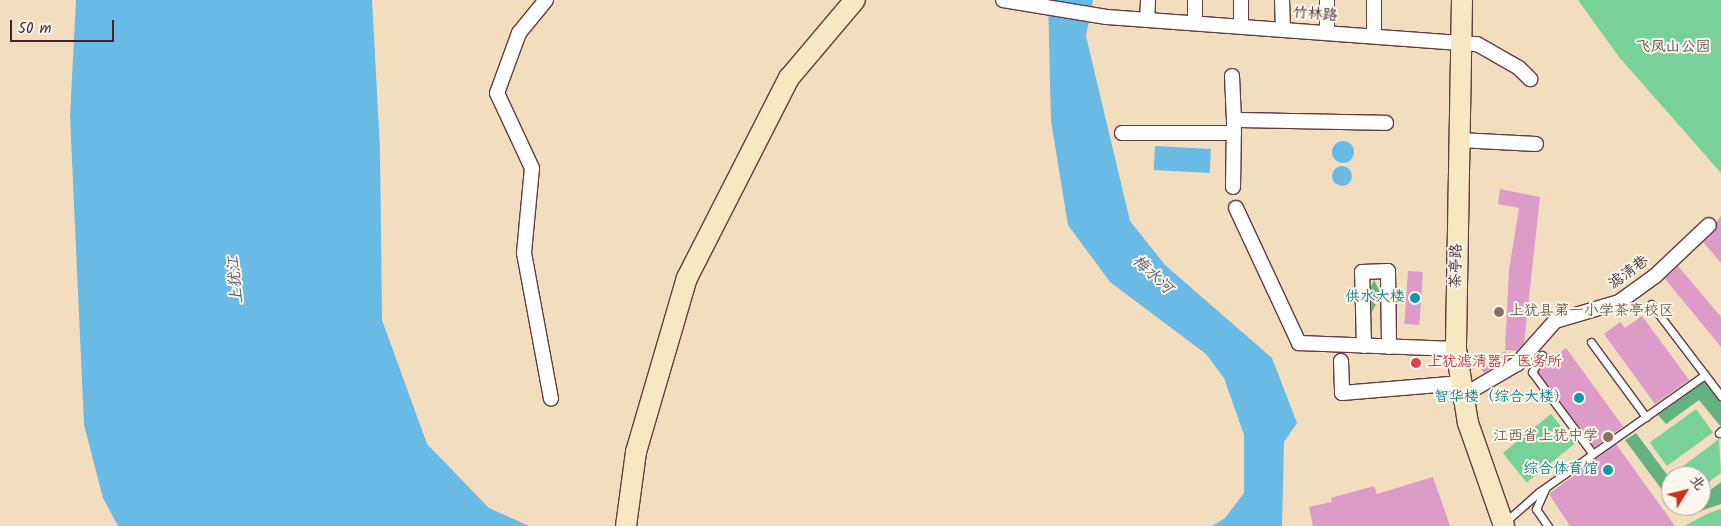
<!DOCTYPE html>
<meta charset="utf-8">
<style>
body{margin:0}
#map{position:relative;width:1721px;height:526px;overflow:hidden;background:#f3ddbf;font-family:Kalam,"LXGW WenKai TC",sans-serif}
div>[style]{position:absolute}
.green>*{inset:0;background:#78d197;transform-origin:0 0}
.forest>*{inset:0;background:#62b380}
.water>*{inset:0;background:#69bae4;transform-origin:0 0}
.round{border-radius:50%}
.building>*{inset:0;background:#dd9bc8;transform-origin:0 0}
.roads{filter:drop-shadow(1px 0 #633c41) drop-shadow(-1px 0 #633c41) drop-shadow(0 1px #633c41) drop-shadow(0 -1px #633c41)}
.lane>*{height:7px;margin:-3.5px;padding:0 3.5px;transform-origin:3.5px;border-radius:3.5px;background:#fff}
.street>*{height:14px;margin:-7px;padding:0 7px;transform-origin:7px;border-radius:7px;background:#fff}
.secondary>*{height:20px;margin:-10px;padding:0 10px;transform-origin:10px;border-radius:10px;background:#f7e8c3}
.dots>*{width:14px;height:14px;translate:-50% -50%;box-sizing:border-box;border:2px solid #fbf7ec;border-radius:50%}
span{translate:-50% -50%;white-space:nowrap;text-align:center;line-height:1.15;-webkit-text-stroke:4px #fbf7ec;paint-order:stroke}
.street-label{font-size:15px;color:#4a1f2b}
.park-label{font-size:15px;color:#58544b}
.culture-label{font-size:15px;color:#0d838f}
.right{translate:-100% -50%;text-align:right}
.education-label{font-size:15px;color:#785e54}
.left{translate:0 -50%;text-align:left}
.health-label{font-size:15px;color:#be3a42}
.water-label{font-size:16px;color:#55556c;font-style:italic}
.north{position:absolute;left:1661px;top:466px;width:50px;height:50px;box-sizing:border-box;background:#fbf7ec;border:1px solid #b4a19f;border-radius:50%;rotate:54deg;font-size:14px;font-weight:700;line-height:20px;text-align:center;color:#4a1f2b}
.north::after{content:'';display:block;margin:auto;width:18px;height:22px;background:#c8321e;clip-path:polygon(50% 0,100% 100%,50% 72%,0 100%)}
.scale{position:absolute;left:10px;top:20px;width:104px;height:22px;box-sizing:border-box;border:2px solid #4a1f2b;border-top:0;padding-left:6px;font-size:15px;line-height:18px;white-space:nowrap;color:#4a1f2b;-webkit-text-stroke:4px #fbf7ec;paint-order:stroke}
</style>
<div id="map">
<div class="green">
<div style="clip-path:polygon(1578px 0,1721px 0,1721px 173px,1619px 57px)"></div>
<div style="left:1696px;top:409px;width:29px;height:57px;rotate:54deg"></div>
<div style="left:1551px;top:414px;width:38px;height:62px;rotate:51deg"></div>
<div style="clip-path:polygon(1719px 439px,1721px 473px,1701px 488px,1701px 476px,1676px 476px,1674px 473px)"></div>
<div style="clip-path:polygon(1721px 509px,1721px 526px,1684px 526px,1709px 513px)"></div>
</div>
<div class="forest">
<div style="clip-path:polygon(1374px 280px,1381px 294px,1371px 314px,1366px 299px)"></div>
<div style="clip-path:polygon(1705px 381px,1721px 403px,1721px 427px,1699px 400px,1666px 424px,1658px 415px)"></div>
<div style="clip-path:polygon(1636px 433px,1671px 480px,1671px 502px,1625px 440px)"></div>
<div style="clip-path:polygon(1721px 482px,1721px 504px,1686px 516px,1683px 511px,1701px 506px,1701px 497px)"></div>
</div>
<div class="water">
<div style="clip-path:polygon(76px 0,372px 0,380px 148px,382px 320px,427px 444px,489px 508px,529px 526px,118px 526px,103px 498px,84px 425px,70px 116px)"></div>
<div style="clip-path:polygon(1048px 0,1093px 0,1086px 36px,1130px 221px,1165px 265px,1272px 358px,1297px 423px,1284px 442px,1282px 526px,1212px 526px,1225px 518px,1244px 493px,1244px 435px,1224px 378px,1206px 354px,1110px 282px,1068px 225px,1051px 121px)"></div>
<div class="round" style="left:1332px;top:141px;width:22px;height:22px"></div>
<div style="left:1155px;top:146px;width:56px;height:24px;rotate:3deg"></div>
<div class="round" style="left:1332px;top:166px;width:20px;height:20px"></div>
</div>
<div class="building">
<div style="clip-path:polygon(1500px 189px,1540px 197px,1524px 343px,1517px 351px,1505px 350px,1509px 270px,1519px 208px,1498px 204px)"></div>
<div style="clip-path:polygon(1721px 216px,1721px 263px,1703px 242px)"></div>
<div style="clip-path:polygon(1678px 266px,1721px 317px,1721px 347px,1665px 279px)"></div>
<div style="left:1408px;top:271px;width:15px;height:53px;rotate:4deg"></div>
<div style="clip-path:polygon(1642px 316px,1689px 380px,1655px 404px,1604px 334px,1620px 322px,1625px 328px)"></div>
<div style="left:1566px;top:348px;width:97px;height:37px;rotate:54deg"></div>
<div style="clip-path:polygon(1505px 351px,1510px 358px,1484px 373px,1481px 369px)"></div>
<div style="clip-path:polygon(1616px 444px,1675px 526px,1570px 526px,1549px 494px)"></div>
<div style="clip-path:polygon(1433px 477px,1450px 526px,1313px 526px,1309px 507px,1332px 502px,1331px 498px,1374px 486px,1377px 494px)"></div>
</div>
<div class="roads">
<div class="lane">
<div style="left:1651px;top:304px;width:116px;rotate:52.7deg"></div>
<div style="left:1591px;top:342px;width:93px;rotate:53.7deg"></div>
<div style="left:1542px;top:355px;width:20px;rotate:120deg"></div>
<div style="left:1532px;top:372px;width:102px;rotate:53.4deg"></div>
<div style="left:1719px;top:433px;width:3px;rotate:-45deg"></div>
<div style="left:1545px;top:489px;width:22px;rotate:114deg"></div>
<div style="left:1536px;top:509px;width:21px;rotate:55deg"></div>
<div style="left:1504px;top:523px;width:47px;rotate:-41.5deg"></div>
<div style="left:1539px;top:492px;width:203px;rotate:-35.2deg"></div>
</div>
<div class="street">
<div style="left:546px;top:0;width:43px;rotate:129.3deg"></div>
<div style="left:519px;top:33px;width:64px;rotate:110.1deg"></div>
<div style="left:497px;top:93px;width:83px;rotate:65deg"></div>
<div style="left:532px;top:168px;width:85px;rotate:95.4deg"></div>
<div style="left:524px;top:253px;width:148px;rotate:79.5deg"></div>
<div style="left:1003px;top:0;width:105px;rotate:9.3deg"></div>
<div style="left:1107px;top:17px;width:371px;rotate:4.2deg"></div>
<div style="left:1477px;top:44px;width:48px;rotate:29.7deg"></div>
<div style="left:1519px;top:68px;width:16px;rotate:45deg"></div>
<div style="left:1282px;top:0;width:29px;rotate:88deg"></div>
<div style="left:1327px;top:0;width:33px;rotate:90deg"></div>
<div style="left:1374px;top:0;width:36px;rotate:90deg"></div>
<div style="left:1147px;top:20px;width:20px;rotate:-87deg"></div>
<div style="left:1195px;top:23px;width:23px;rotate:-90deg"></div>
<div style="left:1241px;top:26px;width:26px;rotate:-90deg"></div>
<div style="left:1232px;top:76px;width:44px;rotate:87.4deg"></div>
<div style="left:1122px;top:133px;width:112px"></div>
<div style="left:1459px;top:140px;width:77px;rotate:3deg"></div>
<div style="left:1233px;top:187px;width:67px;rotate:-89.1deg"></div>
<div style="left:1234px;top:120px;width:152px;rotate:1.1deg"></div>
<div style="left:1236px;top:208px;width:149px;rotate:65deg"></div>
<div style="left:1299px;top:343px;width:157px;rotate:2.2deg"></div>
<div style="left:1364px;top:346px;width:74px;rotate:-91.5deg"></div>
<div style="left:1362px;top:272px;width:26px;rotate:-2deg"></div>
<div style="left:1388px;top:271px;width:76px;rotate:89.2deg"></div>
<div style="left:1341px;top:361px;width:32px;rotate:88deg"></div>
<div style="left:1342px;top:393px;width:108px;rotate:-4.8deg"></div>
<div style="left:1462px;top:396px;width:64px;rotate:-30.2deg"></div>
<div style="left:1517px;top:364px;width:57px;rotate:-48.5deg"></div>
<div style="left:1555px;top:321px;width:67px;rotate:-16.5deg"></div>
<div style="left:1619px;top:302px;width:44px;rotate:-35.8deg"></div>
<div style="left:1655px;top:276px;width:74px;rotate:-43.4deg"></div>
</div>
<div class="secondary">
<div style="left:1462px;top:0;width:349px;rotate:91deg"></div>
<div style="left:1456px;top:349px;width:75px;rotate:80.8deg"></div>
<div style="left:1468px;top:423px;width:109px;rotate:70.7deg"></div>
<div style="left:626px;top:526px;width:75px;rotate:-82.3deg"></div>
<div style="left:636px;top:452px;width:181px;rotate:-73.7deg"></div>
<div style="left:687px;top:278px;width:225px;rotate:-63deg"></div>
<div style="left:789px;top:78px;width:102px;rotate:-49.8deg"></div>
</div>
</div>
<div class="dots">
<div style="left:1415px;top:298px;background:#0f9aa8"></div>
<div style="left:1499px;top:312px;background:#8d6e63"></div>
<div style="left:1416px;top:363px;background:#e0444e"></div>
<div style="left:1579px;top:398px;background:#0f9aa8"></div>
<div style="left:1608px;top:437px;background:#8d6e63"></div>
<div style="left:1608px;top:470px;background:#0f9aa8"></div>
</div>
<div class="street-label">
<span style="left:1315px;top:15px;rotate:4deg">竹林路</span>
<span style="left:1457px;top:266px;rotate:-89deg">茶亭路</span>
<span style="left:1629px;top:273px;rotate:-36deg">滤清巷</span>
</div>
<div class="park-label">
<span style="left:1673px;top:48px">飞凤山公园</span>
</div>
<div class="culture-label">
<span class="right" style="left:1405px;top:298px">供水大楼</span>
<span class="right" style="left:1569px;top:398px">智华楼（综合大楼）</span>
<span class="right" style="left:1598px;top:470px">综合体育馆</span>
</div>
<div class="education-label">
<span class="left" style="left:1509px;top:312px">上犹县第一小学茶亭校区</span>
<span class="right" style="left:1598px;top:437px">江西省上犹中学</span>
</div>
<div class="health-label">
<span class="left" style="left:1427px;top:363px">上犹滤清器厂医务所</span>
</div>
<div class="water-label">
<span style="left:1152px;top:275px;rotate:43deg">梅水河</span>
<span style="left:236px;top:280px;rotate:-95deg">上犹江</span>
</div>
<div class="north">北</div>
<div class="scale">50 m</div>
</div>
